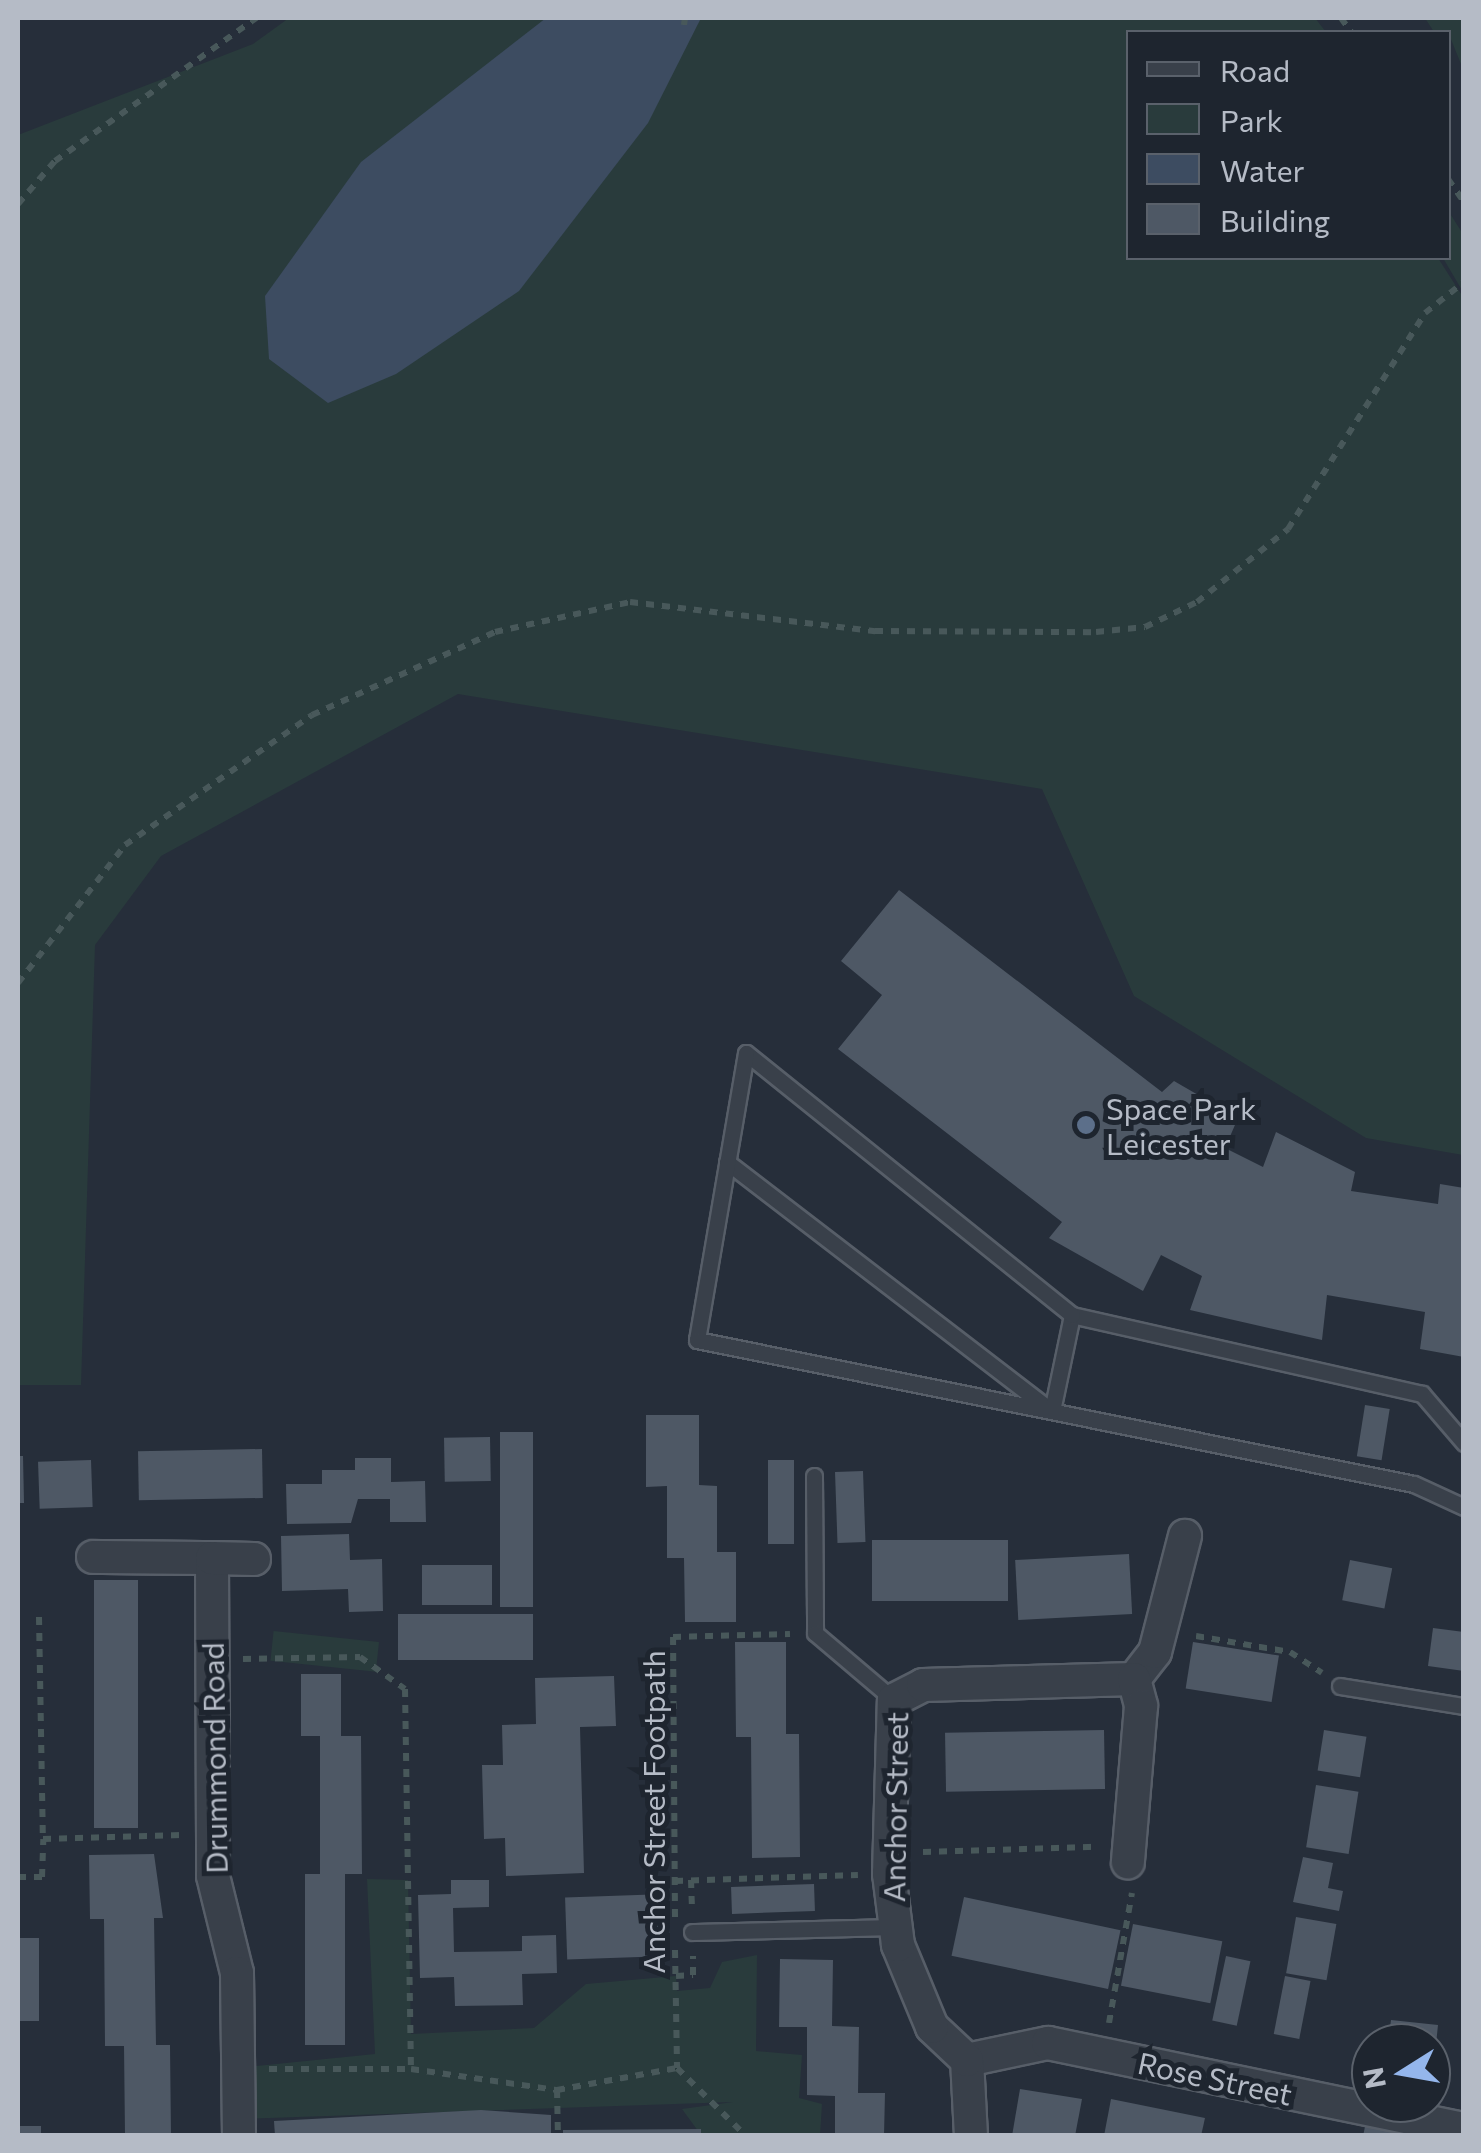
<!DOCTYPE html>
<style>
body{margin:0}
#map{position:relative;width:1481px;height:2153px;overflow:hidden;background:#262e3a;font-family:Commissioner,sans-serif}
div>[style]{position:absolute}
.green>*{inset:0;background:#293b3c;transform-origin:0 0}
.water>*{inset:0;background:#3d4c61}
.building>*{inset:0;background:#4e5865;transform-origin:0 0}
.path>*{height:6px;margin-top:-3px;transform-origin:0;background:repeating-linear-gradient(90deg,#48585a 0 8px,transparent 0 16px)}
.roads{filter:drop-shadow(2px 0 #575e68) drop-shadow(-2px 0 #575e68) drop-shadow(0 2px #575e68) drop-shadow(0 -2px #575e68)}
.lane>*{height:15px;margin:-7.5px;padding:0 7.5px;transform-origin:7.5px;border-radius:7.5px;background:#39404a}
.street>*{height:32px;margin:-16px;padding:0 16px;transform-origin:16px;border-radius:16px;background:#39404a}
.dots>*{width:28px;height:28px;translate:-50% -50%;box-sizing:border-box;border:5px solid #1e252f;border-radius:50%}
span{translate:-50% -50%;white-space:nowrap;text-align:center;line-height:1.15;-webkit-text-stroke:10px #1e252f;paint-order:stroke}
.poi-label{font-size:30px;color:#b5bbc6}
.left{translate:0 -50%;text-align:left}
.street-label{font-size:30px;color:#b5bbc6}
.frame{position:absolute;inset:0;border:20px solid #b5bbc6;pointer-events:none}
.legend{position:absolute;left:1126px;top:30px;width:325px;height:230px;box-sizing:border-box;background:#1e252f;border:2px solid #5a616b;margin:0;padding:12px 18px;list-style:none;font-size:30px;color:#b5bbc6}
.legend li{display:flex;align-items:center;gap:20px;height:50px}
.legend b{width:50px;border:2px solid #5a616b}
.north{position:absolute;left:1351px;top:2023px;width:100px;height:100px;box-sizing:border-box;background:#1e252f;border:2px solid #5a616b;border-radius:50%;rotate:259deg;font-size:28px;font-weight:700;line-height:40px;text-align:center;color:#b5bbc6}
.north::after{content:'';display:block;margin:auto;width:35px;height:45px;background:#94b6ec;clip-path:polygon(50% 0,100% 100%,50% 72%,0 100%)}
</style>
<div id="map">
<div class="green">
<div style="clip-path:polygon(289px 18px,1315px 18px,1326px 32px,1128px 32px,1128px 258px,1438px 258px,1463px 297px,1463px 1155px,1366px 1138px,1134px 996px,1042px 789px,458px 694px,161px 856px,95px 945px,81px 1385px,18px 1385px,18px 135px,253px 44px)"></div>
<div style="clip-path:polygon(1425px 18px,1463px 18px,1463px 69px,1448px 32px,1434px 32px)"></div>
<div style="clip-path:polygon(1449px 212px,1463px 234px,1463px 292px,1443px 258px)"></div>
<div style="left:379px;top:1642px;width:30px;height:106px;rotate:96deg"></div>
<div style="clip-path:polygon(367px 1879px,408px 1880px,411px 2034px,534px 2028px,586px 1984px,676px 1976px,677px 1991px,710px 1988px,722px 1962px,757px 1955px,756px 2051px,802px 2055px,799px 2098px,822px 2104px,820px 2135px,701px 2135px,682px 2109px,733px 2102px,239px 2119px,238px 2068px,375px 2054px)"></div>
</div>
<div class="water">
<div style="clip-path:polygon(546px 18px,701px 18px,648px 123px,519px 291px,396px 374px,328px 403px,269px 359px,265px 296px,361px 162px)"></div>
</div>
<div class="building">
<div style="clip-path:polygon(899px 890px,1162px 1092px,1174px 1081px,1238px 1118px,1225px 1148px,1263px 1167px,1276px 1132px,1355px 1172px,1351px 1191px,1438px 1204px,1440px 1184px,1464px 1188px,1464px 1357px,1420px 1349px,1425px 1312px,1327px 1295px,1322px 1340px,1190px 1310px,1202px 1276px,1161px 1255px,1143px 1291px,1049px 1238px,1062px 1222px,838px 1049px,882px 995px,841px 961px)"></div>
<div style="left:1365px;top:1405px;width:25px;height:52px;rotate:9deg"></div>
<div style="clip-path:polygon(646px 1415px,699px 1415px,699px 1485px,717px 1486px,717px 1552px,736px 1552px,736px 1622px,685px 1622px,684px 1558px,667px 1558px,667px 1486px,646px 1487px)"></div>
<div style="left:500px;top:1432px;width:33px;height:175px"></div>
<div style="left:490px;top:1437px;width:44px;height:46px;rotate:89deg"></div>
<div style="left:262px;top:1449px;width:49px;height:124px;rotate:89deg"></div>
<div style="clip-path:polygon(18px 1456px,23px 1456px,24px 1503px,18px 1503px)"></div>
<div style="clip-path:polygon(355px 1458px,391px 1458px,391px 1482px,425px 1481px,426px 1522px,390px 1522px,390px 1499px,358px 1499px,351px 1523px,287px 1524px,286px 1484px,322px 1484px,322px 1470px,355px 1470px)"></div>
<div style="left:91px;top:1460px;width:47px;height:53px;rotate:88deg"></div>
<div style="left:768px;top:1460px;width:26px;height:84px"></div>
<div style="left:863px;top:1471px;width:71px;height:28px;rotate:88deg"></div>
<div style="clip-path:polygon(349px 1534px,350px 1560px,382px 1559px,383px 1611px,349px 1612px,348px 1589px,282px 1591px,281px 1536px)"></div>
<div style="left:1008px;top:1540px;width:61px;height:136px;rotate:90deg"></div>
<div style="left:1129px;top:1554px;width:60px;height:114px;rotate:87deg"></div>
<div style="left:1350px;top:1560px;width:43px;height:41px;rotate:11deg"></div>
<div style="left:422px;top:1565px;width:70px;height:40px"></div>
<div style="left:94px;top:1580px;width:44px;height:248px"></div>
<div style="left:533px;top:1614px;width:46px;height:135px;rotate:90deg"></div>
<div style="clip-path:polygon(1433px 1628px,1464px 1632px,1464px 1671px,1428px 1666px)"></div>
<div style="clip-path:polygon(735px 1642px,786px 1642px,786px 1734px,799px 1734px,800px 1857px,752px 1858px,751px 1737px,736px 1737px)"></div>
<div style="left:1193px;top:1642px;width:87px;height:47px;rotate:9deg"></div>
<div style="clip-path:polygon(301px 1674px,341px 1674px,341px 1736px,361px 1736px,362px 1874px,345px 1874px,345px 2045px,305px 2045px,305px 1874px,320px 1874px,320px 1736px,301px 1736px)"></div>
<div style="clip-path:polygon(614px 1676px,616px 1726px,580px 1727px,584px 1873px,506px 1876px,505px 1838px,484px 1839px,482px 1765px,503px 1765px,502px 1725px,536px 1724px,535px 1678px)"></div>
<div style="left:1104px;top:1730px;width:59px;height:159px;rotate:89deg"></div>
<div style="left:1324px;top:1730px;width:43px;height:41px;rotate:9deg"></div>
<div style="left:1316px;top:1785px;width:43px;height:63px;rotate:9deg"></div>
<div style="clip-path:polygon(154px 1854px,163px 1918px,154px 1918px,156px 2045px,170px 2045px,171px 2136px,125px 2136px,124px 2046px,105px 2046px,104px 1919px,90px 1919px,89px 1855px)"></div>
<div style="clip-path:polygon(1303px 1857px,1333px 1863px,1328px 1888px,1343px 1891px,1339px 1911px,1293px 1902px)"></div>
<div style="clip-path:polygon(451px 1880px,489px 1880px,489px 1907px,453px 1908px,454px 1952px,522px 1951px,522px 1936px,556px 1935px,557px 1973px,522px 1974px,523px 2005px,455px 2006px,454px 1977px,420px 1978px,418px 1895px,451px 1894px)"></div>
<div style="left:814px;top:1884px;width:27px;height:83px;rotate:88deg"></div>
<div style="left:666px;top:1894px;width:62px;height:101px;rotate:88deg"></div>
<div style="left:964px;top:1897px;width:160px;height:60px;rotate:12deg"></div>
<div style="left:1296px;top:1917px;width:41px;height:57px;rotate:10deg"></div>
<div style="left:1133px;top:1924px;width:91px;height:63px;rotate:11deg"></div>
<div style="left:18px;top:1938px;width:21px;height:83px"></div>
<div style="left:1226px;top:1956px;width:25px;height:66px;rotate:12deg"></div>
<div style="clip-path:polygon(780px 1959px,833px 1960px,832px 2026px,859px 2027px,858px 2093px,885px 2093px,884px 2136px,835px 2136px,835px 2096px,807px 2095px,807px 2027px,779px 2027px)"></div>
<div style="left:1285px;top:1976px;width:26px;height:59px;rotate:11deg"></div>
<div style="clip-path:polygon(1391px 2020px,1438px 2025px,1434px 2064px,1431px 2043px,1388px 2043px)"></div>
<div style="clip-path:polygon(1020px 2089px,1082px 2099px,1075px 2136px,1012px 2136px)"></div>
<div style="clip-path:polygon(1111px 2099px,1205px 2118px,1201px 2136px,1104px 2136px)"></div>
<div style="clip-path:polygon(481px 2110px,551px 2115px,551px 2136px,275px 2136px,274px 2121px)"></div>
<div style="clip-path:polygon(1366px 2122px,1405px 2128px,1404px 2136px,1363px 2136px)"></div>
<div style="left:18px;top:2126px;width:23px;height:10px"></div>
<div style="clip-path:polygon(701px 2129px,701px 2136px,563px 2136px,563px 2130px)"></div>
</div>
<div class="path">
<div style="left:1341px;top:18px;width:17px;rotate:54deg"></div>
<div style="left:684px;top:25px;width:7px;rotate:-82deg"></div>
<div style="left:1448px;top:179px;width:28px;rotate:55deg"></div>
<div style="left:18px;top:204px;width:57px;rotate:-49.3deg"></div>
<div style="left:55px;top:161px;width:247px;rotate:-35.4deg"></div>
<div style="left:18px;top:983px;width:175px;rotate:-52.2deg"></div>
<div style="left:125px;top:845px;width:228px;rotate:-34.8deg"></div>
<div style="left:312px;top:715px;width:201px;rotate:-24.4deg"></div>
<div style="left:495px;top:632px;width:138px;rotate:-12.5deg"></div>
<div style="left:630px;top:602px;width:247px;rotate:6.8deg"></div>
<div style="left:875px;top:631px;width:221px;rotate:0.3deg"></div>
<div style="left:1096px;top:632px;width:49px;rotate:-5.8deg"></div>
<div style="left:1145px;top:627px;width:58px;rotate:-25.7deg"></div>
<div style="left:1197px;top:602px;width:117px;rotate:-38.7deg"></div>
<div style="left:1288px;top:529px;width:256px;rotate:-57.6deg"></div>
<div style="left:1425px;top:313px;width:50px;rotate:-38.5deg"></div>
<div style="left:39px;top:1617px;width:222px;rotate:89deg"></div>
<div style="left:1196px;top:1636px;width:95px;rotate:9.7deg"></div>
<div style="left:1290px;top:1652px;width:38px;rotate:33deg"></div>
<div style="left:243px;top:1659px;width:117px;rotate:-1deg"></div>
<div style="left:360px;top:1657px;width:55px;rotate:35.4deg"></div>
<div style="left:405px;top:1689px;width:380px;rotate:89.1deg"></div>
<div style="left:923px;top:1852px;width:173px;rotate:-1.7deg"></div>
<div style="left:18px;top:1877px;width:24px"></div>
<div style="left:42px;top:1877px;width:38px;rotate:-88deg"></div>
<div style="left:43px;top:1839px;width:139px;rotate:-1.6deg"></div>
<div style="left:691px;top:1880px;width:29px;rotate:88deg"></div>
<div style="left:675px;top:1881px;width:183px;rotate:-1.9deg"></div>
<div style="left:675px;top:1917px;width:280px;rotate:-90.4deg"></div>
<div style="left:673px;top:1637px;width:117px;rotate:-1.5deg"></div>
<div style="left:675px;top:1950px;width:118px;rotate:89deg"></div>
<div style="left:676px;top:1976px;width:17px;rotate:-3deg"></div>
<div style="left:693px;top:1975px;width:19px;rotate:-90deg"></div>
<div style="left:1109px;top:2023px;width:132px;rotate:-80deg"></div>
<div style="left:269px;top:2069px;width:142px"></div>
<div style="left:411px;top:2069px;width:148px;rotate:8.2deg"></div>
<div style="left:557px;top:2090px;width:122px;rotate:-10.4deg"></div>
<div style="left:677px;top:2068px;width:97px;rotate:44.6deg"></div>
<div style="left:557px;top:2090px;width:46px;rotate:88.8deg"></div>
</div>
<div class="roads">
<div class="lane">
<div style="left:727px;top:1162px;width:409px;rotate:37.5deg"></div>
<div style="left:1052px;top:1411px;width:98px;rotate:-78.2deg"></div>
<div style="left:1464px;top:1443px;width:65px;rotate:-130.6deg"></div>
<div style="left:1422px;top:1394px;width:359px;rotate:-167.3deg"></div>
<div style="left:1072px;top:1315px;width:418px;rotate:-141.2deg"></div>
<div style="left:746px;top:1053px;width:291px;rotate:99.7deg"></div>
<div style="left:697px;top:1340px;width:731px;rotate:11.36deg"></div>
<div style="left:1414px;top:1484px;width:55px;rotate:24.7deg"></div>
<div style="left:814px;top:1476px;width:157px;rotate:89.6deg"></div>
<div style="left:815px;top:1633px;width:104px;rotate:40.3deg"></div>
<div style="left:1340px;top:1686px;width:126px;rotate:9.2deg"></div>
<div style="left:692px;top:1932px;width:204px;rotate:-1.4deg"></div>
</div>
<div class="street">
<div style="left:93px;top:1557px;width:119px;rotate:0.5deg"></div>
<div style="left:212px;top:1558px;width:318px;rotate:89.8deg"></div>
<div style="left:213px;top:1876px;width:100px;rotate:76.1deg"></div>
<div style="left:237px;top:1973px;width:163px;rotate:89.3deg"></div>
<div style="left:212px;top:1558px;width:42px;rotate:1.4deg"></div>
<div style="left:1134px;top:1679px;width:34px;rotate:-52deg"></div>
<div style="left:1155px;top:1652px;width:120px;rotate:-75.5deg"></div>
<div style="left:967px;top:2060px;width:83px;rotate:-11.9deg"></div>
<div style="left:1048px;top:2043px;width:425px;rotate:11.7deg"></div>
<div style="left:971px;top:2136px;width:76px;rotate:-93deg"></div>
<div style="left:967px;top:2060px;width:48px;rotate:-136.7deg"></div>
<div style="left:932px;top:2027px;width:89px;rotate:-112.5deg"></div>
<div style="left:898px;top:1945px;width:72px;rotate:-97.2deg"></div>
<div style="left:889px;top:1874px;width:174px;rotate:-88.4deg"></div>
<div style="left:894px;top:1700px;width:33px;rotate:-27deg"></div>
<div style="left:923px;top:1685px;width:211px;rotate:-1.6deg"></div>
<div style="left:1134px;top:1679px;width:28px;rotate:75deg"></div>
<div style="left:1141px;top:1706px;width:157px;rotate:94.8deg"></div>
</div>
</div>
<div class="dots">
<div style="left:1086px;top:1125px;background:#5c6f8a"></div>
</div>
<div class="poi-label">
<span class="left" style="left:1106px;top:1125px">Space Park<br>Leicester</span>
</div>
<div class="street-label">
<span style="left:214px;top:1758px;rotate:-91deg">Drummond Road</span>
<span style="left:895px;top:1807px;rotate:-89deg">Anchor Street</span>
<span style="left:653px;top:1812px;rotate:-90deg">Anchor Street Footpath</span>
<span style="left:1215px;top:2078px;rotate:12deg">Rose Street</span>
</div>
<div class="frame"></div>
<ul class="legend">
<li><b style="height:12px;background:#39404a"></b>Road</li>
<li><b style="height:28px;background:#293b3c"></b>Park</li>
<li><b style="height:28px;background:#3d4c61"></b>Water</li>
<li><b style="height:28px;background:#4e5865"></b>Building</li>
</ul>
<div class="north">N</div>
</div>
